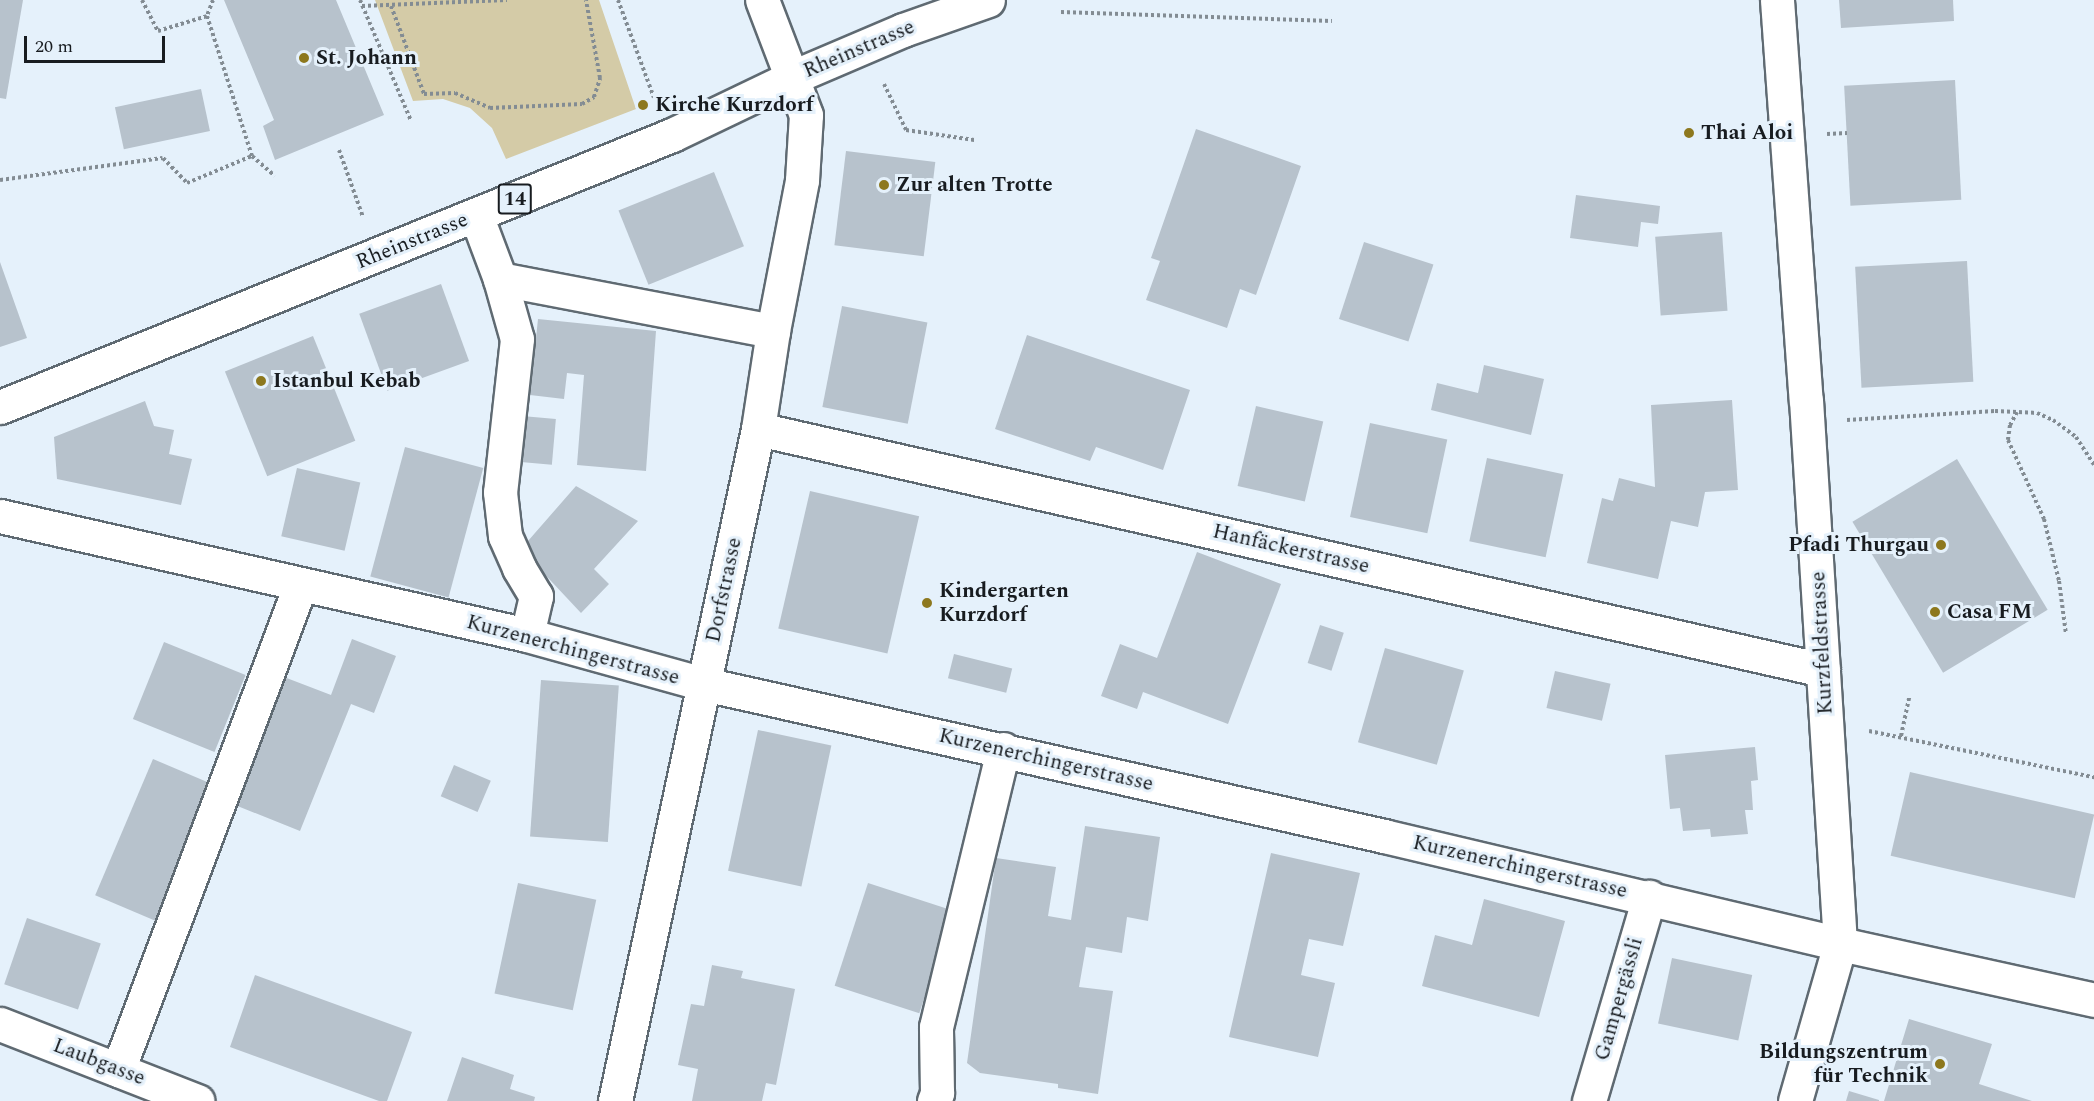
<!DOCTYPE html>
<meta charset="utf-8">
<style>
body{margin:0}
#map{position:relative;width:2094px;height:1101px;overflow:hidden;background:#e5f1fb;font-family:Spectral,serif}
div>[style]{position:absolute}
.green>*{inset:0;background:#d4cba7}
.building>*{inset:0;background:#b7c2cc;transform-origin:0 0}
.path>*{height:4px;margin-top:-2px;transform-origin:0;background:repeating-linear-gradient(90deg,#838c93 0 3px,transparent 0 6px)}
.roads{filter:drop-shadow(2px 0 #5f6a72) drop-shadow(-2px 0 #5f6a72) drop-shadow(0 2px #5f6a72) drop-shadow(0 -2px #5f6a72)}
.minor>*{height:33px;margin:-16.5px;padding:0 16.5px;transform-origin:16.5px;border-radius:16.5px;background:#fff}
.major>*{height:33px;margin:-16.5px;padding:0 16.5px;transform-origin:16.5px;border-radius:16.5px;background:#fff}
.dots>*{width:16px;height:16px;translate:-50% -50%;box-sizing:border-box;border:3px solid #e5f1fb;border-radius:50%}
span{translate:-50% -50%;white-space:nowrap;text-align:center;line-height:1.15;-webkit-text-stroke:6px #e5f1fb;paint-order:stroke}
.shield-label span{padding:2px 4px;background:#e5f1fb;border:2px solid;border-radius:4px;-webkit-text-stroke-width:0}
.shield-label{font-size:20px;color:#181c20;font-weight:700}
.street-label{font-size:21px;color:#181c20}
.poi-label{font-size:21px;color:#181c20;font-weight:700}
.left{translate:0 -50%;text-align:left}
.right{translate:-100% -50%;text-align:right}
.scale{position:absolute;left:24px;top:36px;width:141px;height:27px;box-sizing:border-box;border:3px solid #181c20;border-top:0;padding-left:8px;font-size:18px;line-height:21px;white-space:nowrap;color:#181c20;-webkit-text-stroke:4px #e5f1fb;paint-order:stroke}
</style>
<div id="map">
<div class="green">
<div style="clip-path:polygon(375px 0,599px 0,636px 109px,506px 159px,492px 128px,470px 108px,443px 99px,413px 101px)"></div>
</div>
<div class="building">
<div style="clip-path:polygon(0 0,23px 0,6px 99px,0 98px)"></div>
<div style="clip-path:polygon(224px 0,336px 0,384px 115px,275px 160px,263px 126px,274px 120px)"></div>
<div style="clip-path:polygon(1839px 0,1953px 0,1954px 21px,1841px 28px)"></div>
<div style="left:1955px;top:80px;width:120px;height:111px;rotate:87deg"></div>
<div style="left:201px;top:89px;width:43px;height:88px;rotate:78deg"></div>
<div style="clip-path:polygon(1196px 129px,1301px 166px,1256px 295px,1240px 289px,1227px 328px,1146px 300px,1160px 261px,1151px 258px)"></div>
<div style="left:846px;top:151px;width:90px;height:95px;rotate:7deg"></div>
<div style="left:714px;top:172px;width:80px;height:103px;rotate:68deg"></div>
<div style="clip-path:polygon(1576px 195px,1660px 206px,1658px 224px,1641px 222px,1638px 247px,1570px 238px)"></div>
<div style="left:1722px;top:232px;width:79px;height:67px;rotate:86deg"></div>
<div style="left:1364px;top:242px;width:73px;height:81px;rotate:18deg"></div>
<div style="left:1967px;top:261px;width:121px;height:112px;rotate:87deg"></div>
<div style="clip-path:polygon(0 262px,27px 338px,0 347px)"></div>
<div style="left:441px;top:284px;width:82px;height:87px;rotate:70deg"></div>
<div style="left:842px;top:306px;width:87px;height:103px;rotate:11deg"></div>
<div style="clip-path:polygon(538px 319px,656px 331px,646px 471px,577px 465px,584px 375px,567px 373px,564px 399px,530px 395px)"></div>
<div style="clip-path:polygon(1027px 335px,1190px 390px,1163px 470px,1096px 447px,1090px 461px,995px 429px)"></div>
<div style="left:313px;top:336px;width:113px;height:95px;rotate:68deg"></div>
<div style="clip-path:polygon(1484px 365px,1544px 379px,1531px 435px,1431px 410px,1437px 383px,1478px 393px)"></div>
<div style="clip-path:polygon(1732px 400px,1738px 490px,1705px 492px,1698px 527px,1671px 521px,1658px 579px,1587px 563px,1602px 498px,1613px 501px,1619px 478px,1655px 487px,1651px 405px)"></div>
<div style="clip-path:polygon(145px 401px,154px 426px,174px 430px,169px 454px,192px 459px,181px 505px,57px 479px,54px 437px)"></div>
<div style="left:1256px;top:406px;width:69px;height:82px;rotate:13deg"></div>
<div style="left:522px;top:416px;width:34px;height:46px;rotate:5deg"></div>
<div style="left:1370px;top:423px;width:79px;height:96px;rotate:12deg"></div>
<div style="left:405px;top:447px;width:81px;height:134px;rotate:15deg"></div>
<div style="left:1487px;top:458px;width:78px;height:85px;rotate:12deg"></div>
<div style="left:1957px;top:459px;width:176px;height:122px;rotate:59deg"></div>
<div style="left:297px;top:468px;width:65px;height:70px;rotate:13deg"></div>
<div style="clip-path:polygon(576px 486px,638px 521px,594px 569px,609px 584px,581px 613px,521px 549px)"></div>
<div style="left:810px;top:491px;width:112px;height:141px;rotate:13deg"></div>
<div style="clip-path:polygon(1197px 552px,1281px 584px,1228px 724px,1143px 692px,1137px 709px,1101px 696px,1120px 644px,1157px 658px)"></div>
<div style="left:1320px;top:625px;width:25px;height:40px;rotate:18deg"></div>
<div style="clip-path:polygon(352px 639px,396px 656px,374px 713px,351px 704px,300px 831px,235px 805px,284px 677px,331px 695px)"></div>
<div style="left:164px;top:642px;width:88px;height:83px;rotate:22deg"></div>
<div style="left:1385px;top:648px;width:82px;height:98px;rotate:16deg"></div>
<div style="left:954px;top:654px;width:60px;height:25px;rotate:14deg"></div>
<div style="left:1555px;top:671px;width:57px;height:38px;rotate:13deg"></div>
<div style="left:541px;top:680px;width:78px;height:157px;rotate:4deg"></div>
<div style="left:758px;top:730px;width:75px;height:144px;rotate:12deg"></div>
<div style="clip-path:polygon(1755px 747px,1758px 780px,1751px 781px,1753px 810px,1745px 810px,1748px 834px,1711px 837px,1710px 829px,1683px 831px,1680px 808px,1670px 809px,1665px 755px)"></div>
<div style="left:153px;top:759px;width:73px;height:148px;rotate:23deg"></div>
<div style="left:454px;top:765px;width:40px;height:34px;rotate:23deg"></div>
<div style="left:1910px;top:772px;width:189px;height:86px;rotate:13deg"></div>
<div style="clip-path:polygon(1085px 826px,1160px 837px,1148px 921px,1127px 917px,1122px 953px,1086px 947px,1079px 987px,1113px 991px,1098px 1094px,1058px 1088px,1058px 1084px,980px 1073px,967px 1063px,996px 858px,1056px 867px,1048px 916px,1071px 920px)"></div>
<div style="clip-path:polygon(1271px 853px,1360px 873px,1343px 946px,1309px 939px,1301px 975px,1335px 983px,1318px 1057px,1229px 1037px)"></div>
<div style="left:518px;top:883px;width:80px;height:113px;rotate:12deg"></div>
<div style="left:868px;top:883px;width:89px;height:108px;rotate:18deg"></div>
<div style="clip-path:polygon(1484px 899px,1565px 921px,1539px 1017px,1422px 986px,1435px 935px,1472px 945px)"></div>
<div style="left:27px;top:918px;width:78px;height:70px;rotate:19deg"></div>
<div style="left:1672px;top:958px;width:82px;height:67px;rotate:12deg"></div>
<div style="clip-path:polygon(712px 965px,743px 971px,741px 978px,795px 989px,776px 1085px,766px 1083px,762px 1101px,692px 1101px,698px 1069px,678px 1065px,691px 1004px,704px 1006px)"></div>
<div style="clip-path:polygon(255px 975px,412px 1032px,387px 1101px,379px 1101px,230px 1047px)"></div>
<div style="clip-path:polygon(1909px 1019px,1992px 1044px,1979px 1084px,2032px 1101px,1884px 1101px)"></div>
<div style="clip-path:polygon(462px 1057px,514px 1075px,510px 1089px,535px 1097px,534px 1101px,447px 1101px)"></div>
<div style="clip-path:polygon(1849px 1091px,1879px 1100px,1879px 1101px,1846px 1101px)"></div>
</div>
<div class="path">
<div style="left:142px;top:0;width:35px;rotate:63deg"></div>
<div style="left:158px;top:31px;width:51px;rotate:-17deg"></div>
<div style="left:213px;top:0;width:17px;rotate:111deg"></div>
<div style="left:207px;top:16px;width:147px;rotate:72.2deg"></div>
<div style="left:360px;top:0;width:131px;rotate:67.1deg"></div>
<div style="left:618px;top:0;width:104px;rotate:69.8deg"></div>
<div style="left:362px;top:6px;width:145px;rotate:-2.4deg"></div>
<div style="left:391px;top:6px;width:94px;rotate:69.4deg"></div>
<div style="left:424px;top:94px;width:31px;rotate:-2deg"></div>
<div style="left:455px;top:93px;width:38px;rotate:23deg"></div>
<div style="left:490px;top:108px;width:92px;rotate:-2.5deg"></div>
<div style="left:582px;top:104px;width:14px;rotate:-30deg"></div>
<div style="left:594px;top:97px;width:20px;rotate:-72deg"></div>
<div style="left:600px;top:78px;width:79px;rotate:-100.2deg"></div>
<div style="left:1061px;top:12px;width:271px;rotate:1.9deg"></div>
<div style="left:884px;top:84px;width:51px;rotate:64.4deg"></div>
<div style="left:906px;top:130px;width:69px;rotate:8.4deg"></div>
<div style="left:1827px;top:134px;width:20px;rotate:-3deg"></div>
<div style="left:339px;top:150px;width:71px;rotate:70.3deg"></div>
<div style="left:0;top:180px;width:164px;rotate:-7.7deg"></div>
<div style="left:163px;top:158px;width:35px;rotate:46deg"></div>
<div style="left:187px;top:183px;width:70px;rotate:-22.6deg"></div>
<div style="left:252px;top:156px;width:30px;rotate:41deg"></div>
<div style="left:2017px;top:412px;width:15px;rotate:118deg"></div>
<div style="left:2010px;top:425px;width:15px;rotate:98deg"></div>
<div style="left:2008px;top:440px;width:87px;rotate:65.5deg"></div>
<div style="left:2044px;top:519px;width:64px;rotate:76.4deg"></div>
<div style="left:2059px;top:581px;width:53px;rotate:82.5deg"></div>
<div style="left:1847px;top:420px;width:148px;rotate:-3.5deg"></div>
<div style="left:1995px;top:411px;width:42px;rotate:2.7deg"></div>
<div style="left:2037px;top:413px;width:17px;rotate:24deg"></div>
<div style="left:2053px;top:420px;width:29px;rotate:36deg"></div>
<div style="left:2076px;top:437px;width:33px;rotate:57deg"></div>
<div style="left:1869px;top:731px;width:230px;rotate:11.6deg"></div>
<div style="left:1901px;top:736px;width:40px;rotate:-78deg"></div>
</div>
<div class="roads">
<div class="minor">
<div style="left:1777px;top:0;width:401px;rotate:85.9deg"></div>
<div style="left:1806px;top:400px;width:545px;rotate:86.42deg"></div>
<div style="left:1840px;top:944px;width:163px;rotate:106deg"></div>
<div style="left:476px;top:215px;width:68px;rotate:69.4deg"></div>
<div style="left:500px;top:279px;width:62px;rotate:74.2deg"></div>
<div style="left:517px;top:339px;width:154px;rotate:96.3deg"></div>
<div style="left:500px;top:492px;width:44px;rotate:83.5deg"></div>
<div style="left:505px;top:536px;width:35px;rotate:66deg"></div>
<div style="left:519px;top:568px;width:33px;rotate:59deg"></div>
<div style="left:536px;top:596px;width:40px;rotate:103deg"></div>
<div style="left:500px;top:279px;width:278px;rotate:10.8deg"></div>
<div style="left:758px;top:429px;width:1092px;rotate:12.75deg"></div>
<div style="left:0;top:516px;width:540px;rotate:12.72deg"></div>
<div style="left:527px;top:635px;width:184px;rotate:15.5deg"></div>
<div style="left:704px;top:684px;width:697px;rotate:12.6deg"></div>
<div style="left:1384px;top:836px;width:469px;rotate:13.3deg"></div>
<div style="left:1840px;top:944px;width:260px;rotate:12.4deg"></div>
<div style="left:0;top:1024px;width:212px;rotate:21.3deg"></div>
<div style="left:118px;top:1070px;width:517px;rotate:-69.39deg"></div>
<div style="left:615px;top:1101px;width:687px;rotate:-77.99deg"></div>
<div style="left:758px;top:429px;width:99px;rotate:-81.3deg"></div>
<div style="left:773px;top:331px;width:154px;rotate:-79.1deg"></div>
<div style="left:802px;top:180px;width:65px;rotate:-86.5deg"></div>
<div style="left:806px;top:115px;width:123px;rotate:-110.9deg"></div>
<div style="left:934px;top:1101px;width:9px;rotate:-69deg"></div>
<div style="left:937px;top:1093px;width:66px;rotate:-90.9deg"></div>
<div style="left:936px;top:1027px;width:286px;rotate:-76.4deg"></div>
<div style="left:1589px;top:1101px;width:213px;rotate:-73.6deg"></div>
</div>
<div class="major">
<div style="left:0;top:407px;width:725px;rotate:-22.04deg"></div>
<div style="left:672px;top:135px;width:134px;rotate:-25.6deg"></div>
<div style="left:793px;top:77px;width:120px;rotate:-23.1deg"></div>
<div style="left:903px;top:30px;width:90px;rotate:-19.4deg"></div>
</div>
</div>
<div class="dots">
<div style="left:304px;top:58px;background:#8d781e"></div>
<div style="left:643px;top:105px;background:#8d781e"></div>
<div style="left:1689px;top:133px;background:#8d781e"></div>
<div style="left:884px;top:185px;background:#8d781e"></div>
<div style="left:261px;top:381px;background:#8d781e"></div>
<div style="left:1941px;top:545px;background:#8d781e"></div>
<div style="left:927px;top:603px;background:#8d781e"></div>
<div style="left:1935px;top:612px;background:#8d781e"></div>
<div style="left:1940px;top:1064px;background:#8d781e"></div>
</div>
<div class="shield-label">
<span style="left:515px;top:199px">14</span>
</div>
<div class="street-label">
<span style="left:859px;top:49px;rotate:-23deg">Rheinstrasse</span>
<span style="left:412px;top:241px;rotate:-22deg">Rheinstrasse</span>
<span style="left:1291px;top:549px;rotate:13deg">Hanfäckerstrasse</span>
<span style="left:724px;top:590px;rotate:-78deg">Dorfstrasse</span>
<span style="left:1822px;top:643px;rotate:-93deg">Kurzfeldstrasse</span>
<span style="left:573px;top:650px;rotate:15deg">Kurzenerchingerstrasse</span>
<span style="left:1046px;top:760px;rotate:13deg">Kurzenerchingerstrasse</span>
<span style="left:1520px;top:867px;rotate:13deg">Kurzenerchingerstrasse</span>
<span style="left:1619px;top:999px;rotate:-74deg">Gampergässli</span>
<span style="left:99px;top:1062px;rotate:21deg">Laubgasse</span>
</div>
<div class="poi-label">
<span class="left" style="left:316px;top:58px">St. Johann</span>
<span class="left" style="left:655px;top:105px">Kirche Kurzdorf</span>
<span class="left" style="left:1701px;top:133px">Thai Aloi</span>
<span class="left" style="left:896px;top:185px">Zur alten Trotte</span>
<span class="left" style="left:273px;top:381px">Istanbul Kebab</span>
<span class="right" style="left:1929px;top:545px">Pfadi Thurgau</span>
<span class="left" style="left:939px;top:603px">Kindergarten<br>Kurzdorf</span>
<span class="left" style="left:1947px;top:612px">Casa FM</span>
<span class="right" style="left:1928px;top:1064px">Bildungszentrum<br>für Technik</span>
</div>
<div class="scale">20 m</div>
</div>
